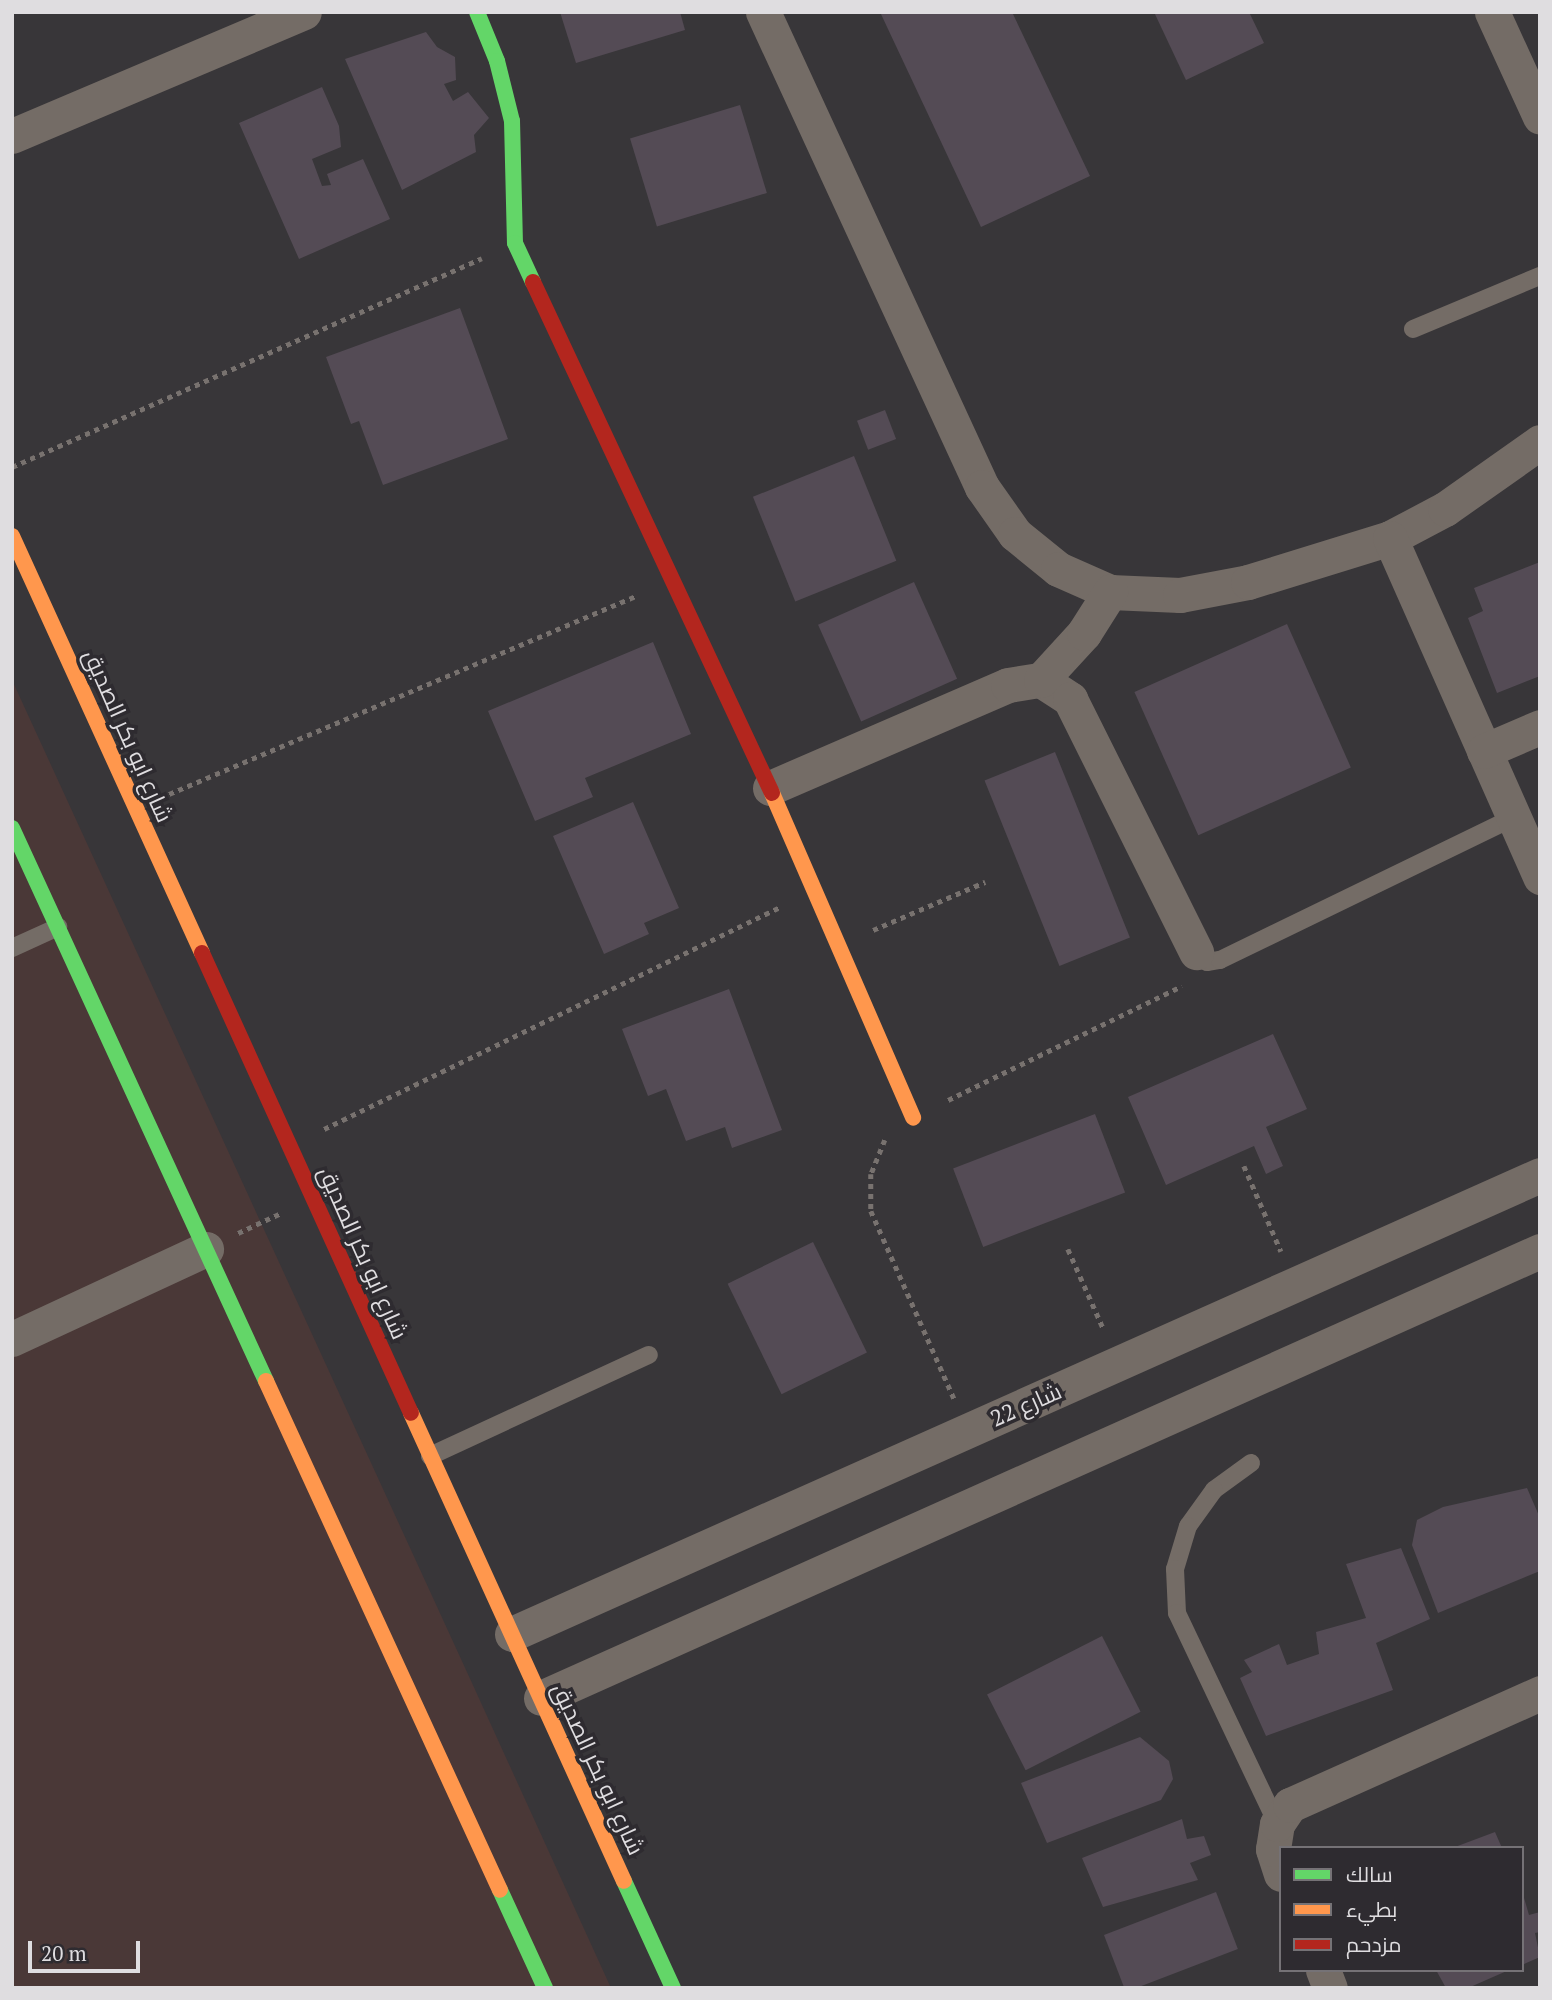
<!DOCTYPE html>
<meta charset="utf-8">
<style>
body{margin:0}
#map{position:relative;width:1552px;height:2000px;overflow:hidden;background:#383639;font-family:"PT Serif",Cairo,serif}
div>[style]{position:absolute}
.commercial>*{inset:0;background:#4a3837}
.building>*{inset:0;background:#544b55;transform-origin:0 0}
.path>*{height:4.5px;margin-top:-2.25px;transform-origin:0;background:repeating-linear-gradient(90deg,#78726f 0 5px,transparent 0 10px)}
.lane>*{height:18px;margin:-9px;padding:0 9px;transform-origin:9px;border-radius:9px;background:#746c66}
.street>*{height:35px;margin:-17.5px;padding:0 17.5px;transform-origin:17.5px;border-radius:17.5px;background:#746c66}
.fast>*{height:16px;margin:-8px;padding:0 8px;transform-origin:8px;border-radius:8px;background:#63d668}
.slow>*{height:16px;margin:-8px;padding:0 8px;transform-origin:8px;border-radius:8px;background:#ff974d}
.jam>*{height:16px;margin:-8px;padding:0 8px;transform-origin:8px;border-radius:8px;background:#b3261e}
span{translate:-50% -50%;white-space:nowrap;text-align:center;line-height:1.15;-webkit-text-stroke:7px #2e2b30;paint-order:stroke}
.street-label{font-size:23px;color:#dfdde0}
.frame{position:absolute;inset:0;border:14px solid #dfdde0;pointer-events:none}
.legend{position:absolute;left:1279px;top:1846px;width:245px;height:126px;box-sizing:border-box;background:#2e2b30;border:2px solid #757276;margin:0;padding:9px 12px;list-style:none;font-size:21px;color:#dfdde0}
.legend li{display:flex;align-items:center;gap:14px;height:35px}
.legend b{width:35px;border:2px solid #757276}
.scale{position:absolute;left:28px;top:1941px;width:112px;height:32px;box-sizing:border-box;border:4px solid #dfdde0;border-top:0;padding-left:9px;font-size:21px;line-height:24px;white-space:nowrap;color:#dfdde0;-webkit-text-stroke:5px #2e2b30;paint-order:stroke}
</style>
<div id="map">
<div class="commercial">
<div style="clip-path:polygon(12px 680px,472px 1683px,611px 1988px,12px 1988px)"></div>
</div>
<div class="building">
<div style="clip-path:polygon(560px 12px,680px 12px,685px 30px,576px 63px)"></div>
<div style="clip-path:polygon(880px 12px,1012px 12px,1090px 176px,981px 227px)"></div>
<div style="clip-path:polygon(1154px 12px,1249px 12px,1264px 43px,1186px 80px)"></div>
<div style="clip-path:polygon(426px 32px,437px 47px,455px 57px,456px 80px,444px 84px,453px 101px,468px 92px,489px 118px,474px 135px,476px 152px,402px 190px,345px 59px)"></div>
<div style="clip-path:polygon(322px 87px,339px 126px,341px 147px,312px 159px,322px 186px,331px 185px,327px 174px,363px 159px,390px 219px,299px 259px,239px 123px)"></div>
<div style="left:740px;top:105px;width:92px;height:115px;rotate:73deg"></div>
<div style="clip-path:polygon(460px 308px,508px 439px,383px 485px,359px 421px,351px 424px,326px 357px)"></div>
<div style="left:885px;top:410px;width:31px;height:30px;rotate:69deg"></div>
<div style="left:854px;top:456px;width:113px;height:109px;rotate:68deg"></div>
<div style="clip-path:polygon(1540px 562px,1540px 676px,1497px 693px,1468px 618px,1483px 611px,1474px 588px)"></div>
<div style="left:914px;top:582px;width:106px;height:105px;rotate:66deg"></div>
<div style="left:1287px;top:624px;width:157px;height:167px;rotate:66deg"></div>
<div style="clip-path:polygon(653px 642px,691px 734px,585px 778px,593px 797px,535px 821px,488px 711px)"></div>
<div style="left:1055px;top:752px;width:200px;height:76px;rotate:68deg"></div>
<div style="clip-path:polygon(633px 802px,679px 908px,644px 923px,649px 934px,604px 954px,553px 836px)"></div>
<div style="clip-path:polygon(729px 989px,782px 1130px,732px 1148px,725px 1127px,686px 1141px,666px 1089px,648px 1096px,622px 1029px)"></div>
<div style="clip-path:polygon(1273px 1034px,1307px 1109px,1266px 1127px,1283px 1166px,1266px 1174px,1254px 1146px,1166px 1185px,1128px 1097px)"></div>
<div style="left:1095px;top:1114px;width:84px;height:152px;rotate:69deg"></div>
<div style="left:813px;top:1242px;width:123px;height:95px;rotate:64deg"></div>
<div style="clip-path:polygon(1527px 1488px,1540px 1518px,1540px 1571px,1438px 1613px,1412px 1545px,1417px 1520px,1443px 1507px)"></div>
<div style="clip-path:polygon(1401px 1548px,1430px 1619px,1376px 1643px,1393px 1690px,1266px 1736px,1240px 1678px,1252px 1672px,1244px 1660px,1279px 1644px,1287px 1665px,1319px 1654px,1316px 1632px,1366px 1618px,1346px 1564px)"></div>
<div style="left:1102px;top:1636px;width:85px;height:129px;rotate:63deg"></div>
<div style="clip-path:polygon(1140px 1737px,1169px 1761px,1173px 1779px,1161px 1800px,1047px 1843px,1021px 1783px)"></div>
<div style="clip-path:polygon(1182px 1819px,1187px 1839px,1204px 1836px,1211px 1855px,1190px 1863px,1198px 1880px,1103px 1907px,1082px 1858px)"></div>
<div style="clip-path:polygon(1495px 1832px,1502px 1848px,1455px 1848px,1455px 1847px)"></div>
<div style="clip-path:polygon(1522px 1891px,1529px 1915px,1540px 1912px,1540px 1932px,1535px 1933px,1540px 1957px,1522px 1965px)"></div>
<div style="left:1216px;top:1892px;width:61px;height:120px;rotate:69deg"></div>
<div style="clip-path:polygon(1436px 1970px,1509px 1970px,1468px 1988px,1446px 1988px)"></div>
</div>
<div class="path">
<div style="left:12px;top:467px;width:514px;rotate:-23.97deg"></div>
<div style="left:169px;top:794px;width:509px;rotate:-22.99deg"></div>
<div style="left:873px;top:930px;width:122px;rotate:-23.2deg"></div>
<div style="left:948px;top:1100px;width:260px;rotate:-26deg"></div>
<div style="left:324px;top:1129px;width:509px;rotate:-25.96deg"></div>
<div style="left:885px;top:1140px;width:37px;rotate:112deg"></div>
<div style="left:871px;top:1174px;width:37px;rotate:90deg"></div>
<div style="left:871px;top:1211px;width:205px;rotate:66.1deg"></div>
<div style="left:1244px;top:1166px;width:93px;rotate:66.5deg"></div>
<div style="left:238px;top:1233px;width:47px;rotate:-24.9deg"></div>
<div style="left:1068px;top:1249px;width:89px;rotate:66deg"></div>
</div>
<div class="lane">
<div style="left:1413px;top:329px;width:138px;rotate:-22.7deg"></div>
<div style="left:12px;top:948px;width:51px;rotate:-24.5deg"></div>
<div style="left:1196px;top:952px;width:15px;rotate:42deg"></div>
<div style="left:1207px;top:962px;width:13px;rotate:-9deg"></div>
<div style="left:1220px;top:960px;width:326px;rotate:-25.9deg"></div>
<div style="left:430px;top:1456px;width:241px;rotate:-24.8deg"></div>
<div style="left:1251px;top:1463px;width:46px;rotate:143.9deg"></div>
<div style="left:1214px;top:1490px;width:44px;rotate:125.8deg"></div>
<div style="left:1188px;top:1526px;width:45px;rotate:106.8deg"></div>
<div style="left:1175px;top:1569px;width:44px;rotate:87.4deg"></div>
<div style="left:1177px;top:1613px;width:233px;rotate:64.6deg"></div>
</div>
<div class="street">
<div style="left:763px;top:12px;width:523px;rotate:65.25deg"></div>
<div style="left:982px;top:487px;width:57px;rotate:54.9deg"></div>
<div style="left:1015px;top:534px;width:55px;rotate:39.1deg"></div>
<div style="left:1058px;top:569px;width:57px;rotate:23.9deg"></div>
<div style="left:1110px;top:592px;width:70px;rotate:2.5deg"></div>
<div style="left:1180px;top:595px;width:69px;rotate:-10.8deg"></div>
<div style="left:1248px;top:582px;width:149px;rotate:-17.2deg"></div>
<div style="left:1390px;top:538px;width:62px;rotate:-27.8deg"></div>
<div style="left:1445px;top:509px;width:116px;rotate:-35.2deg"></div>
<div style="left:1492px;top:12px;width:115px;rotate:65.4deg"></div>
<div style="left:12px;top:136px;width:317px;rotate:-23deg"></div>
<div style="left:1390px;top:538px;width:371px;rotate:66.1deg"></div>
<div style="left:1041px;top:680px;width:35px;rotate:33deg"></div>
<div style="left:1070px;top:699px;width:283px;rotate:63.5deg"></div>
<div style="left:1484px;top:751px;width:61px;rotate:-23.2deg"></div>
<div style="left:770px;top:788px;width:259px;rotate:-23.4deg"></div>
<div style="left:1008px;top:685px;width:33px;rotate:-9deg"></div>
<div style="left:1041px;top:680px;width:64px;rotate:-47.5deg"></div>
<div style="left:1084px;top:633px;width:49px;rotate:-57.6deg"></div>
<div style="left:12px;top:1339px;width:214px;rotate:-24.9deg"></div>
<div style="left:512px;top:1634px;width:1126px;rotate:-24.06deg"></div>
<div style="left:541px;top:1698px;width:1094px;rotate:-24.11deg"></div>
<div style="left:1281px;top:1874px;width:26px;rotate:-108deg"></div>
<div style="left:1273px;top:1849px;width:25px;rotate:-81deg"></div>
<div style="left:1277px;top:1824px;width:23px;rotate:-56deg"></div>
<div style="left:1290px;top:1805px;width:274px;rotate:-24.1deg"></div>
<div style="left:1323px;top:1970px;width:19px;rotate:69deg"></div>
</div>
<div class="fast">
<div style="left:477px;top:12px;width:53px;rotate:67.8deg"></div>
<div style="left:497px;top:61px;width:62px;rotate:76deg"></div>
<div style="left:512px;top:121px;width:122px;rotate:88.6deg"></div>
<div style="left:515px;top:243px;width:43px;rotate:65.2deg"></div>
<div style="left:12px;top:828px;width:609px;rotate:65.33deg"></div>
<div style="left:624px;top:1881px;width:118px;rotate:65.4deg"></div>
<div style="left:500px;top:1890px;width:108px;rotate:65.3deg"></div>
</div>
<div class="slow">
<div style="left:12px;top:536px;width:458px;rotate:65.5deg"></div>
<div style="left:772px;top:793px;width:354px;rotate:66.5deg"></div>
<div style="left:266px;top:1381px;width:560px;rotate:65.31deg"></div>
<div style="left:411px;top:1413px;width:514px;rotate:65.53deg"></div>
</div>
<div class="jam">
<div style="left:533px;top:282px;width:564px;rotate:64.93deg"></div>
<div style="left:202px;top:953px;width:505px;rotate:65.57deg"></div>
</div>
<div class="street-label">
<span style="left:128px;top:736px;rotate:66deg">شارع ابو بكر الصديق</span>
<span style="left:363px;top:1253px;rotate:66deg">شارع ابو بكر الصديق</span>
<span style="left:1026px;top:1405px;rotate:-24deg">شارع 22</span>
<span style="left:598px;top:1769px;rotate:65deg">شارع ابو بكر الصديق</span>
</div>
<div class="frame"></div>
<ul class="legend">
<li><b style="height:9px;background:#63d668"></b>سالك</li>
<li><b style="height:9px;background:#ff974d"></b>بطيء</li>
<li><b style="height:9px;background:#b3261e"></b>مزدحم</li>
</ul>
<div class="scale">20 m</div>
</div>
